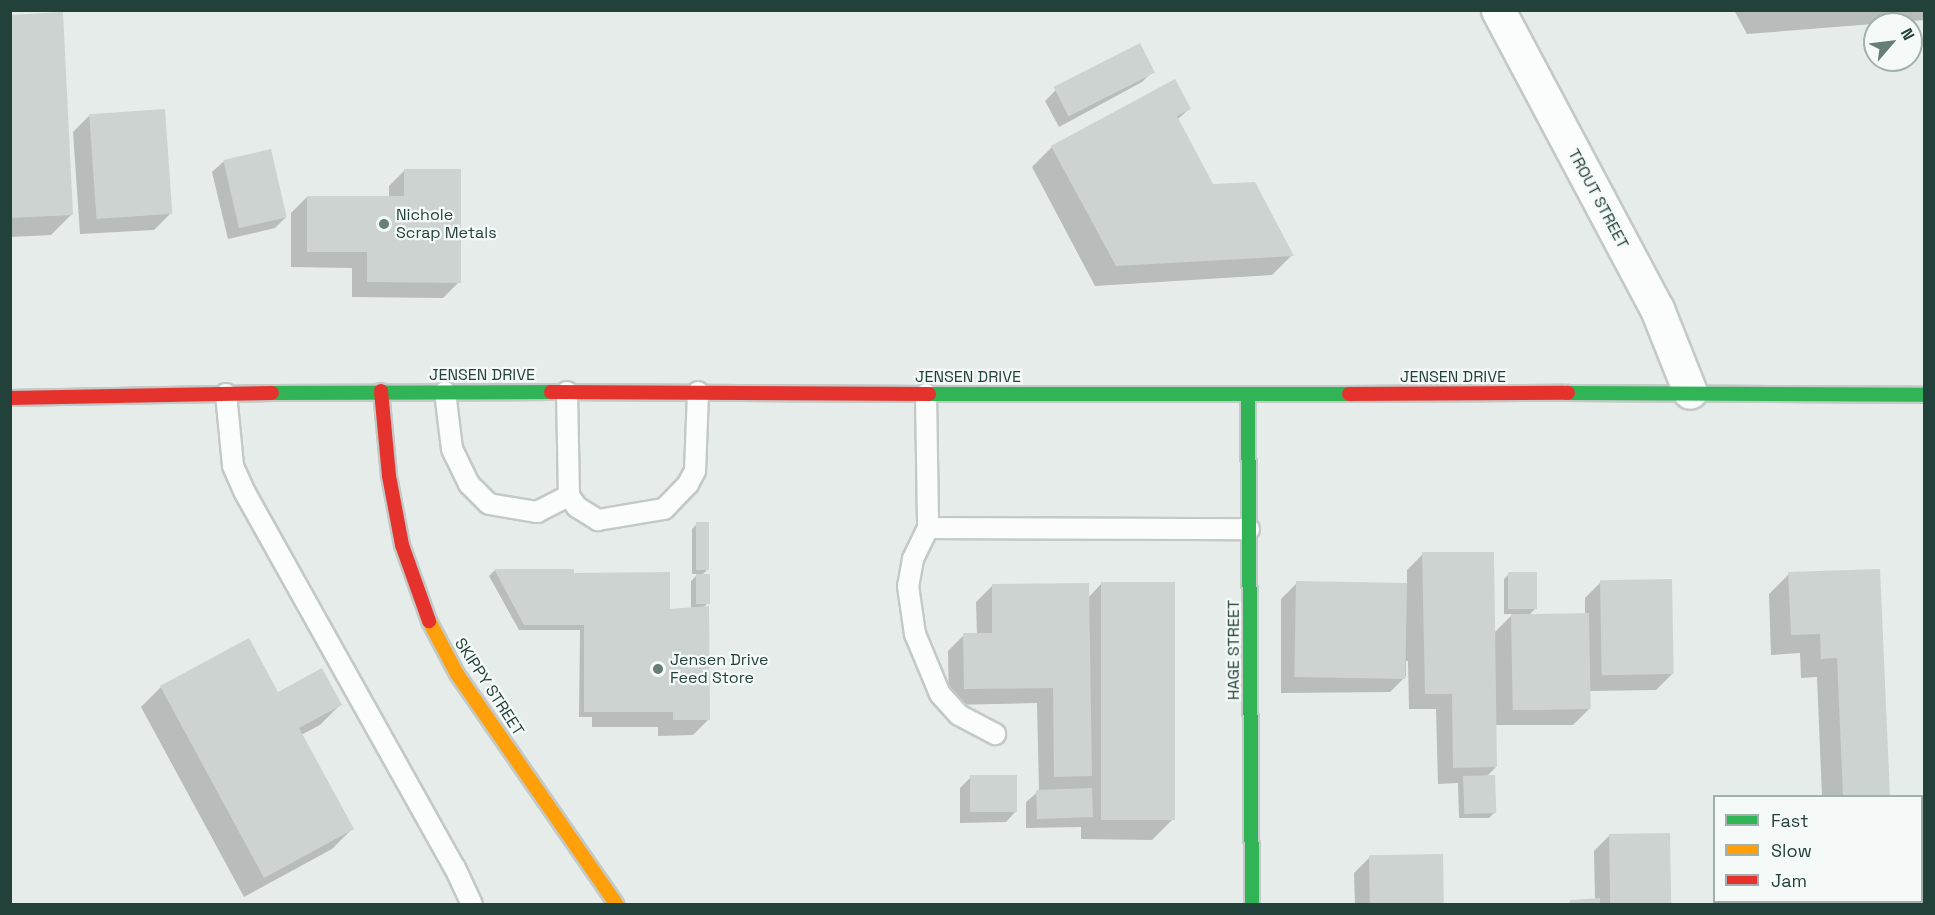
<!DOCTYPE html>
<style>
body{margin:0}
#map{position:relative;width:1935px;height:915px;overflow:hidden;background:#e6ece9;font-family:"Space Grotesk",sans-serif}
div>[style]{position:absolute}
.shadow>*{inset:0;background:#0003;transform-origin:0 0}
.building>*{inset:0;background:#cdd3d1;transform-origin:0 0}
.roads{filter:drop-shadow(2px 0 #c3c9c7) drop-shadow(-2px 0 #c3c9c7) drop-shadow(0 2px #c3c9c7) drop-shadow(0 -2px #c3c9c7)}
.lane>*{height:20px;margin:-10px;padding:0 10px;transform-origin:10px;border-radius:10px;background:#fbfcfc}
.street>*{height:33px;margin:-16.5px;padding:0 16.5px;transform-origin:16.5px;border-radius:16.5px;background:#fbfcfc}
.fast>*{height:14px;margin:-7px;padding:0 7px;transform-origin:7px;border-radius:7px;background:#30b455}
.slow>*{height:14px;margin:-7px;padding:0 7px;transform-origin:7px;border-radius:7px;background:#ff9f0a}
.jam>*{height:14px;margin:-7px;padding:0 7px;transform-origin:7px;border-radius:7px;background:#e5322d}
.dots>*{width:16px;height:16px;translate:-50% -50%;box-sizing:border-box;border:3px solid #f5faf8;border-radius:50%}
span{translate:-50% -50%;white-space:nowrap;text-align:center;line-height:1.15;-webkit-text-stroke:4.5px #f5faf8;paint-order:stroke}
.street-label{font-size:16px;color:#23413b}
.poi-label{font-size:16px;color:#23413b}
.left{translate:0 -50%;text-align:left}
.frame{position:absolute;inset:0;border:12px solid #23413b;pointer-events:none}
.legend{position:absolute;left:1713px;top:795px;width:210px;height:108px;box-sizing:border-box;background:#f5faf8;border:2px solid #a1b0ac;margin:0;padding:8px 10px;list-style:none;font-size:18px;color:#23413b}
.legend li{display:flex;align-items:center;gap:12px;height:30px}
.legend b{width:30px;border:2px solid #a1b0ac}
.north{position:absolute;left:1863px;top:12px;width:60px;height:60px;box-sizing:border-box;background:#f5faf8;border:2px solid #a1b0ac;border-radius:50%;rotate:62deg;font-size:16px;font-weight:700;line-height:24px;text-align:center;color:#23413b}
.north::after{content:'';display:block;margin:auto;width:21px;height:27px;background:#677d78;clip-path:polygon(50% 0,100% 100%,50% 72%,0 100%)}
</style>
<div id="map">
<div class="shadow">
<div style="clip-path:polygon(1734px 10px,1924px 10px,1924px 20px,1747px 34px)"></div>
<div style="clip-path:polygon(10px 16px,71px 215px,51px 235px,10px 237px)"></div>
<div style="clip-path:polygon(1139px 45px,1153px 71px,1142px 82px,1059px 127px,1045px 101px,1056px 90px)"></div>
<div style="clip-path:polygon(1189px 109px,1177px 120px,1213px 185px,1292px 255px,1272px 275px,1095px 286px,1032px 167px,1052px 147px)"></div>
<div style="clip-path:polygon(89px 116px,170px 214px,154px 230px,80px 234px,73px 132px)"></div>
<div style="clip-path:polygon(270px 151px,286px 217px,275px 228px,228px 239px,212px 172px,223px 162px)"></div>
<div style="clip-path:polygon(405px 170px,459px 282px,443px 298px,352px 297px,352px 268px,291px 267px,291px 213px,307px 197px,389px 198px,389px 186px)"></div>
<div style="clip-path:polygon(697px 524px,708px 569px,701px 576px,708px 603px,703px 608px,709px 719px,693px 735px,658px 736px,658px 727px,592px 727px,592px 717px,579px 717px,580px 630px,519px 630px,489px 576px,494px 571px,573px 570px,572px 574px,669px 611px,691px 609px,691px 581px,698px 574px,692px 574px,692px 529px)"></div>
<div style="clip-path:polygon(1423px 554px,1494px 633px,1513px 614px,1504px 614px,1504px 579px,1509px 574px,1536px 608px,1529px 615px,1585px 614px,1585px 598px,1601px 582px,1672px 674px,1656px 690px,1589px 691px,1589px 709px,1573px 725px,1495px 725px,1496px 767px,1486px 777px,1494px 813px,1489px 818px,1459px 818px,1458px 783px,1438px 784px,1436px 709px,1409px 709px,1408px 661px,1406px 661px,1406px 676px,1390px 692px,1281px 693px,1281px 599px,1297px 583px,1407px 583px,1407px 570px)"></div>
<div style="clip-path:polygon(1878px 570px,1889px 796px,1822px 796px,1817px 677px,1801px 678px,1800px 653px,1771px 655px,1769px 594px,1789px 574px)"></div>
<div style="clip-path:polygon(1101px 584px,1172px 820px,1152px 840px,1081px 839px,1081px 827px,1026px 828px,1026px 802px,1039px 791px,1037px 703px,949px 705px,948px 651px,964px 635px,977px 635px,976px 602px,992px 586px,1088px 598px)"></div>
<div style="clip-path:polygon(161px 687px,278px 694px,340px 705px,320px 725px,301px 735px,352px 829px,332px 849px,244px 897px,141px 707px)"></div>
<div style="clip-path:polygon(971px 777px,1016px 811px,1006px 822px,960px 823px,960px 788px)"></div>
<div style="clip-path:polygon(1668px 834px,1670px 904px,1568px 904px,1571px 901px,1595px 900px,1594px 851px,1610px 835px)"></div>
<div style="clip-path:polygon(1442px 856px,1443px 904px,1355px 904px,1354px 873px,1370px 857px)"></div>
<div style="left:1827px;top:902px;width:53px;height:2px"></div>
</div>
<div class="building">
<div style="clip-path:polygon(63px 12px,73px 215px,10px 218px,10px 15px)"></div>
<div style="left:1140px;top:43px;width:33px;height:97px;rotate:63deg"></div>
<div style="clip-path:polygon(1175px 79px,1191px 109px,1177px 116px,1213px 184px,1255px 182px,1294px 256px,1116px 266px,1051px 146px)"></div>
<div style="left:165px;top:109px;width:105px;height:76px;rotate:86deg"></div>
<div style="left:271px;top:149px;width:70px;height:49px;rotate:77deg"></div>
<div style="clip-path:polygon(404px 169px,461px 169px,461px 283px,367px 282px,367px 252px,307px 252px,307px 196px,404px 196px)"></div>
<div style="left:696px;top:522px;width:13px;height:48px"></div>
<div style="clip-path:polygon(1422px 552px,1494px 552px,1497px 767px,1453px 768px,1452px 694px,1425px 694px)"></div>
<div style="clip-path:polygon(494px 569px,574px 569px,574px 573px,670px 572px,670px 609px,709px 606px,710px 720px,673px 720px,673px 712px,584px 712px,584px 625px,524px 625px)"></div>
<div style="clip-path:polygon(1880px 569px,1890px 796px,1843px 796px,1837px 658px,1821px 659px,1820px 634px,1791px 635px,1788px 572px)"></div>
<div style="left:1508px;top:572px;width:29px;height:37px"></div>
<div style="left:696px;top:574px;width:14px;height:30px"></div>
<div style="left:1672px;top:579px;width:95px;height:72px;rotate:89deg"></div>
<div style="left:1296px;top:581px;width:111px;height:96px;rotate:1deg"></div>
<div style="left:1101px;top:582px;width:74px;height:238px"></div>
<div style="clip-path:polygon(1089px 583px,1092px 776px,1054px 777px,1053px 688px,964px 689px,963px 633px,992px 633px,992px 584px)"></div>
<div style="left:1589px;top:613px;width:96px;height:78px;rotate:89deg"></div>
<div style="clip-path:polygon(249px 638px,278px 692px,322px 668px,342px 705px,299px 728px,354px 829px,264px 878px,160px 686px)"></div>
<div style="left:970px;top:775px;width:47px;height:37px"></div>
<div style="left:1495px;top:775px;width:38px;height:32px;rotate:88deg"></div>
<div style="left:1092px;top:788px;width:29px;height:56px;rotate:88deg"></div>
<div style="left:1670px;top:833px;width:71px;height:61px;rotate:89deg"></div>
<div style="left:1443px;top:854px;width:50px;height:74px;rotate:89deg"></div>
<div style="clip-path:polygon(1600px 898px,1600px 904px,1570px 904px,1570px 900px)"></div>
<div style="left:1847px;top:902px;width:34px;height:2px"></div>
</div>
<div class="roads">
<div class="lane">
<div style="left:445px;top:392px;width:57px;rotate:83deg"></div>
<div style="left:452px;top:449px;width:39px;rotate:64deg"></div>
<div style="left:469px;top:484px;width:28px;rotate:45deg"></div>
<div style="left:489px;top:504px;width:49px;rotate:9.5deg"></div>
<div style="left:537px;top:512px;width:36px;rotate:-27deg"></div>
<div style="left:567px;top:392px;width:104px;rotate:88.9deg"></div>
<div style="left:569px;top:496px;width:14px;rotate:54deg"></div>
<div style="left:577px;top:507px;width:25px;rotate:32deg"></div>
<div style="left:598px;top:520px;width:67px;rotate:-9.5deg"></div>
<div style="left:664px;top:509px;width:35px;rotate:-46deg"></div>
<div style="left:688px;top:484px;width:15px;rotate:-62deg"></div>
<div style="left:695px;top:471px;width:79px;rotate:-87.8deg"></div>
<div style="left:226px;top:394px;width:72px;rotate:84.4deg"></div>
<div style="left:233px;top:466px;width:27px;rotate:66deg"></div>
<div style="left:244px;top:491px;width:432px;rotate:60.8deg"></div>
<div style="left:455px;top:868px;width:40px;rotate:65deg"></div>
<div style="left:926px;top:394px;width:134px;rotate:89.1deg"></div>
<div style="left:928px;top:528px;width:321px;rotate:0.2deg"></div>
<div style="left:928px;top:528px;width:34px;rotate:116deg"></div>
<div style="left:913px;top:559px;width:27px;rotate:100deg"></div>
<div style="left:908px;top:586px;width:49px;rotate:81.7deg"></div>
<div style="left:915px;top:634px;width:65px;rotate:67.4deg"></div>
<div style="left:940px;top:694px;width:28px;rotate:48deg"></div>
<div style="left:959px;top:715px;width:41px;rotate:27.8deg"></div>
</div>
<div class="street">
<div style="left:1498px;top:10px;width:339px;rotate:62deg"></div>
<div style="left:1657px;top:309px;width:89px;rotate:68.3deg"></div>
</div>
<div class="fast">
<div style="left:272px;top:393px;width:279px;rotate:-0.2deg"></div>
<div style="left:1568px;top:393px;width:356px;rotate:0.3deg"></div>
<div style="left:929px;top:394px;width:420px"></div>
<div style="left:1248px;top:395px;width:509px;rotate:89.55deg"></div>
</div>
<div class="slow">
<div style="left:429px;top:621px;width:60px;rotate:62.2deg"></div>
<div style="left:457px;top:674px;width:280px;rotate:55.3deg"></div>
</div>
<div class="jam">
<div style="left:381px;top:391px;width:85px;rotate:84.6deg"></div>
<div style="left:389px;top:476px;width:70px;rotate:79.3deg"></div>
<div style="left:402px;top:545px;width:81px;rotate:70.4deg"></div>
<div style="left:551px;top:392px;width:378px;rotate:0.3deg"></div>
<div style="left:1349px;top:394px;width:219px;rotate:-0.3deg"></div>
<div style="left:10px;top:398px;width:262px;rotate:-1.1deg"></div>
</div>
</div>
<div class="dots">
<div style="left:384px;top:224px;background:#677d78"></div>
<div style="left:658px;top:669px;background:#677d78"></div>
</div>
<div class="street-label">
<span style="left:1598px;top:199px;rotate:62deg">TROUT STREET</span>
<span style="left:482px;top:375px">JENSEN DRIVE</span>
<span style="left:968px;top:377px">JENSEN DRIVE</span>
<span style="left:1453px;top:377px">JENSEN DRIVE</span>
<span style="left:1234px;top:650px;rotate:-90deg">HAGE STREET</span>
<span style="left:489px;top:687px;rotate:57deg">SKIPPY STREET</span>
</div>
<div class="poi-label">
<span class="left" style="left:396px;top:224px">Nichole<br>Scrap Metals</span>
<span class="left" style="left:670px;top:669px">Jensen Drive<br>Feed Store</span>
</div>
<div class="frame"></div>
<ul class="legend">
<li><b style="height:8px;background:#30b455"></b>Fast</li>
<li><b style="height:8px;background:#ff9f0a"></b>Slow</li>
<li><b style="height:8px;background:#e5322d"></b>Jam</li>
</ul>
<div class="north">N</div>
</div>
